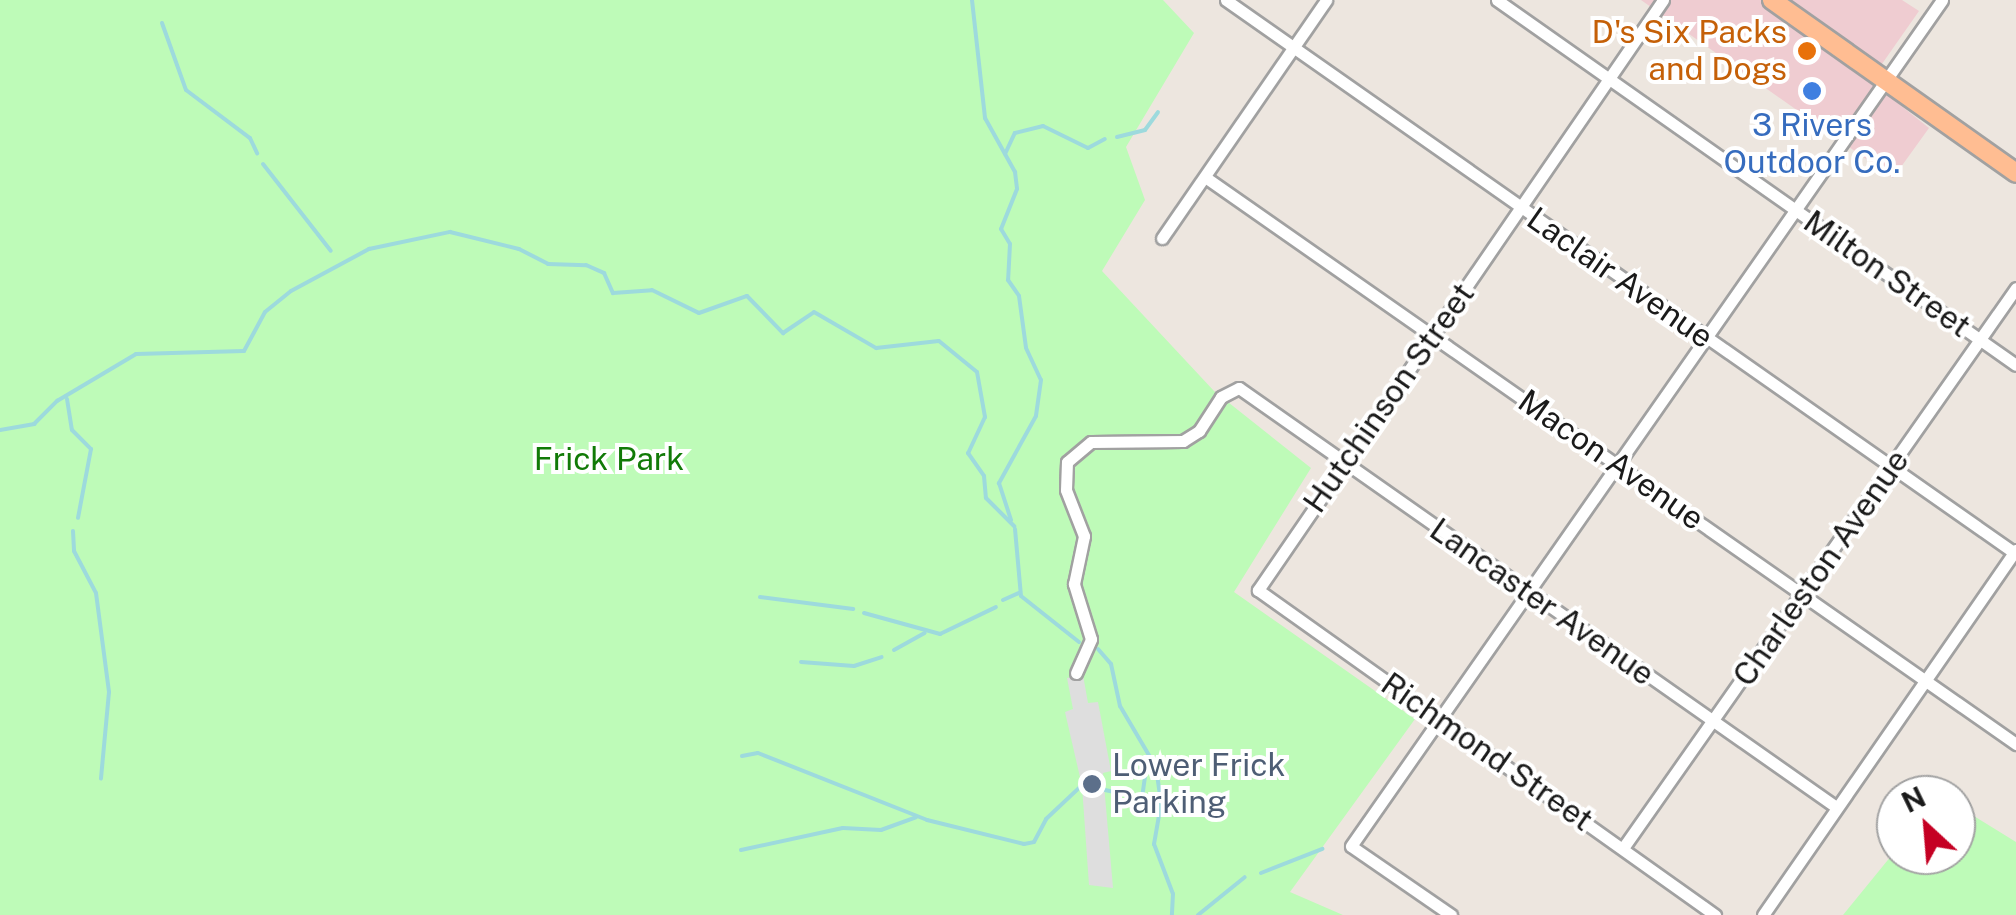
<!DOCTYPE html>
<style>
body{margin:0}
#map{position:relative;width:2016px;height:915px;overflow:hidden;background:#ede6df;font-family:"Public Sans",sans-serif}
div>[style]{position:absolute}
.commercial>*{inset:0;background:#efccd1}
.park>*{inset:0;background:#befbb8}
.parking>*{inset:0;background:#dedede}
.stream>*{height:4px;margin:-2px;padding:0 2px;transform-origin:2px;border-radius:2px;background:#9ddadd}
.roads{filter:drop-shadow(2px 0 #a1a1a1) drop-shadow(-2px 0 #a1a1a1) drop-shadow(0 2px #a1a1a1) drop-shadow(0 -2px #a1a1a1)}
.street>*{height:11px;margin:-5.5px;padding:0 5.5px;transform-origin:5.5px;border-radius:5.5px;background:#fff}
.primary>*{height:18px;margin:-9px;padding:0 9px;transform-origin:9px;border-radius:9px;background:#ffbd92}
.dots>*{width:28px;height:28px;translate:-50% -50%;box-sizing:border-box;border:5px solid #fff;border-radius:50%}
span{translate:-50% -50%;white-space:nowrap;text-align:center;line-height:1.15;-webkit-text-stroke:8px #fff;paint-order:stroke}
.food-label{font-size:32px;color:#c56008}
.right{translate:-100% -50%;text-align:right}
.shop-label{font-size:32px;color:#366cbe}
.street-label{font-size:32px;color:#1a1a1a}
.park-label{font-size:32px;color:#117a07}
.service-label{font-size:32px;color:#4e5e75}
.left{translate:0 -50%;text-align:left}
.north{position:absolute;left:1876px;top:775px;width:100px;height:100px;box-sizing:border-box;background:#fff;border:2px solid #a3a3a3;border-radius:50%;rotate:334deg;font-size:28px;font-weight:700;line-height:40px;text-align:center;color:#1a1a1a}
.north::after{content:'';display:block;margin:auto;width:35px;height:45px;background:#c50023;clip-path:polygon(50% 0,100% 100%,50% 72%,0 100%)}
</style>
<div id="map">
<div class="commercial">
<div style="clip-path:polygon(1641px 0,1902px 0,1919px 11px,1870px 81px,1929px 128px,1893px 178px)"></div>
</div>
<div class="park">
<div style="clip-path:polygon(0 0,1163px 0,1194px 33px,1126px 147px,1145px 200px,1102px 271px,1214px 391px,1311px 468px,1234px 592px,1415px 719px,1290px 892px,1343px 915px,0 915px)"></div>
<div style="clip-path:polygon(1956px 805px,2016px 842px,2016px 915px,1843px 915px,1896px 850px,1956px 855px)"></div>
</div>
<div class="parking">
<div style="clip-path:polygon(1083px 675px,1088px 703px,1098px 702px,1111px 771px,1103px 773px,1113px 888px,1089px 885px,1082px 786px,1065px 712px,1073px 709px,1067px 678px)"></div>
</div>
<div class="stream">
<div style="left:972px;top:0;width:119px;rotate:83.7deg"></div>
<div style="left:985px;top:118px;width:62px;rotate:60.9deg"></div>
<div style="left:1015px;top:172px;width:17px;rotate:83deg"></div>
<div style="left:1017px;top:189px;width:43px;rotate:111.8deg"></div>
<div style="left:1001px;top:229px;width:17px;rotate:59deg"></div>
<div style="left:1010px;top:244px;width:36px;rotate:93deg"></div>
<div style="left:1008px;top:280px;width:19px;rotate:55deg"></div>
<div style="left:1019px;top:296px;width:52px;rotate:82.3deg"></div>
<div style="left:1026px;top:348px;width:35px;rotate:65deg"></div>
<div style="left:1041px;top:380px;width:36px;rotate:98deg"></div>
<div style="left:1036px;top:416px;width:77px;rotate:118.9deg"></div>
<div style="left:999px;top:483px;width:39px;rotate:72deg"></div>
<div style="left:162px;top:23px;width:71px;rotate:70.3deg"></div>
<div style="left:186px;top:90px;width:80px;rotate:36.9deg"></div>
<div style="left:250px;top:138px;width:17px;rotate:65deg"></div>
<div style="left:1117px;top:137px;width:29px;rotate:-14deg"></div>
<div style="left:1145px;top:130px;width:22px;rotate:-54deg"></div>
<div style="left:1005px;top:154px;width:23px;rotate:-65deg"></div>
<div style="left:1015px;top:133px;width:29px;rotate:-14deg"></div>
<div style="left:1043px;top:126px;width:50px;rotate:26.1deg"></div>
<div style="left:1088px;top:148px;width:19px;rotate:-28deg"></div>
<div style="left:263px;top:164px;width:110px;rotate:52deg"></div>
<div style="left:67px;top:399px;width:31px;rotate:81deg"></div>
<div style="left:72px;top:430px;width:27px;rotate:45deg"></div>
<div style="left:91px;top:449px;width:70px;rotate:100.7deg"></div>
<div style="left:0;top:430px;width:35px;rotate:-10deg"></div>
<div style="left:34px;top:424px;width:33px;rotate:-45deg"></div>
<div style="left:57px;top:401px;width:92px;rotate:-30.7deg"></div>
<div style="left:136px;top:354px;width:108px;rotate:-1.6deg"></div>
<div style="left:244px;top:351px;width:44px;rotate:-61.7deg"></div>
<div style="left:265px;top:312px;width:33px;rotate:-39deg"></div>
<div style="left:291px;top:291px;width:89px;rotate:-28.3deg"></div>
<div style="left:369px;top:249px;width:83px;rotate:-11.9deg"></div>
<div style="left:450px;top:232px;width:71px;rotate:13.8deg"></div>
<div style="left:519px;top:249px;width:33px;rotate:27deg"></div>
<div style="left:548px;top:264px;width:38px;rotate:2deg"></div>
<div style="left:586px;top:265px;width:20px;rotate:24deg"></div>
<div style="left:604px;top:273px;width:22px;rotate:66deg"></div>
<div style="left:613px;top:293px;width:39px;rotate:-4deg"></div>
<div style="left:652px;top:290px;width:52px;rotate:26.1deg"></div>
<div style="left:699px;top:313px;width:51px;rotate:-19.5deg"></div>
<div style="left:747px;top:296px;width:52px;rotate:45.8deg"></div>
<div style="left:783px;top:333px;width:37px;rotate:-34deg"></div>
<div style="left:814px;top:312px;width:72px;rotate:30.1deg"></div>
<div style="left:876px;top:348px;width:63px;rotate:-6.3deg"></div>
<div style="left:939px;top:341px;width:49px;rotate:39.2deg"></div>
<div style="left:977px;top:372px;width:46px;rotate:79.9deg"></div>
<div style="left:985px;top:417px;width:40px;rotate:115deg"></div>
<div style="left:968px;top:453px;width:28px;rotate:55deg"></div>
<div style="left:984px;top:476px;width:22px;rotate:85deg"></div>
<div style="left:986px;top:498px;width:40px;rotate:45deg"></div>
<div style="left:1015px;top:529px;width:67px;rotate:84.9deg"></div>
<div style="left:1021px;top:596px;width:74px;rotate:38.4deg"></div>
<div style="left:73px;top:531px;width:20px;rotate:87deg"></div>
<div style="left:74px;top:551px;width:47px;rotate:62.4deg"></div>
<div style="left:96px;top:593px;width:100px;rotate:82.5deg"></div>
<div style="left:109px;top:692px;width:87px;rotate:95.3deg"></div>
<div style="left:760px;top:597px;width:94px;rotate:7.4deg"></div>
<div style="left:1003px;top:600px;width:17px;rotate:-24deg"></div>
<div style="left:864px;top:613px;width:79px;rotate:15.4deg"></div>
<div style="left:940px;top:634px;width:62px;rotate:-25.7deg"></div>
<div style="left:1098px;top:649px;width:20px;rotate:49deg"></div>
<div style="left:1111px;top:664px;width:43px;rotate:77.9deg"></div>
<div style="left:1120px;top:706px;width:71px;rotate:59.5deg"></div>
<div style="left:1156px;top:767px;width:37px;rotate:82deg"></div>
<div style="left:1161px;top:804px;width:41px;rotate:99.9deg"></div>
<div style="left:1154px;top:844px;width:53px;rotate:69.2deg"></div>
<div style="left:1173px;top:894px;width:21px;rotate:93deg"></div>
<div style="left:894px;top:650px;width:35px;rotate:-29deg"></div>
<div style="left:801px;top:662px;width:53px;rotate:4.3deg"></div>
<div style="left:854px;top:666px;width:29px;rotate:-18deg"></div>
<div style="left:742px;top:756px;width:16px;rotate:-11deg"></div>
<div style="left:758px;top:753px;width:182px;rotate:21.6deg"></div>
<div style="left:927px;top:820px;width:100px;rotate:13.9deg"></div>
<div style="left:1024px;top:844px;width:10px;rotate:-11deg"></div>
<div style="left:1034px;top:842px;width:26px;rotate:-62deg"></div>
<div style="left:1046px;top:819px;width:48px;rotate:-43.3deg"></div>
<div style="left:1105px;top:790px;width:38px;rotate:12deg"></div>
<div style="left:1142px;top:798px;width:28px;rotate:-82deg"></div>
<div style="left:1146px;top:770px;width:10px;rotate:-17deg"></div>
<div style="left:741px;top:850px;width:104px;rotate:-12.2deg"></div>
<div style="left:843px;top:828px;width:38px;rotate:3deg"></div>
<div style="left:881px;top:830px;width:37px;rotate:-20deg"></div>
<div style="left:1261px;top:873px;width:66px;rotate:-21.5deg"></div>
<div style="left:1198px;top:915px;width:60px;rotate:-39deg"></div>
</div>
<div class="roads">
<div class="street">
<div style="left:1226px;top:0;width:965px;rotate:35.04deg"></div>
<div style="left:1497px;top:0;width:634px;rotate:35.12deg"></div>
<div style="left:1663px;top:0;width:716px;rotate:124.47deg"></div>
<div style="left:1258px;top:590px;width:561px;rotate:35.42deg"></div>
<div style="left:1205px;top:177px;width:990px;rotate:34.96deg"></div>
<div style="left:1162px;top:238px;width:289px;rotate:-55.4deg"></div>
<div style="left:1076px;top:673px;width:37px;rotate:-66deg"></div>
<div style="left:1091px;top:639px;width:58px;rotate:-107.2deg"></div>
<div style="left:1074px;top:584px;width:49px;rotate:-78.2deg"></div>
<div style="left:1084px;top:536px;width:49px;rotate:-111.4deg"></div>
<div style="left:1066px;top:490px;width:28px;rotate:-88deg"></div>
<div style="left:1067px;top:462px;width:31px;rotate:-40deg"></div>
<div style="left:1091px;top:442px;width:92px;rotate:-0.6deg"></div>
<div style="left:1183px;top:441px;width:19px;rotate:-32deg"></div>
<div style="left:1199px;top:431px;width:40px;rotate:-57.1deg"></div>
<div style="left:1221px;top:397px;width:20px;rotate:-27deg"></div>
<div style="left:1239px;top:388px;width:729px;rotate:35.06deg"></div>
<div style="left:1623px;top:848px;width:684px;rotate:-54.94deg"></div>
<div style="left:1451px;top:915px;width:121px;rotate:-145.4deg"></div>
<div style="left:1351px;top:846px;width:1032px;rotate:-55.06deg"></div>
<div style="left:1763px;top:915px;width:444px;rotate:-55.3deg"></div>
</div>
<div class="primary">
<div style="left:1772px;top:0;width:299px;rotate:35.3deg"></div>
</div>
</div>
<div class="dots">
<div style="left:1807px;top:51px;background:#e8710a"></div>
<div style="left:1812px;top:91px;background:#3f7fe0"></div>
<div style="left:1092px;top:784px;background:#5c6f8a"></div>
</div>
<div class="food-label">
<span class="right" style="left:1787px;top:51px">D's Six Packs<br>and Dogs</span>
</div>
<div class="shop-label">
<span style="left:1812px;top:144px">3 Rivers<br>Outdoor Co.</span>
</div>
<div class="street-label">
<span style="left:1887px;top:274px;rotate:35deg">Milton Street</span>
<span style="left:1620px;top:278px;rotate:35deg">Laclair Avenue</span>
<span style="left:1389px;top:398px;rotate:-55deg">Hutchinson Street</span>
<span style="left:1611px;top:460px;rotate:35deg">Macon Avenue</span>
<span style="left:1821px;top:568px;rotate:-55deg">Charleston Avenue</span>
<span style="left:1542px;top:602px;rotate:35deg">Lancaster Avenue</span>
<span style="left:1487px;top:752px;rotate:35deg">Richmond Street</span>
</div>
<div class="park-label">
<span style="left:609px;top:459px">Frick Park</span>
</div>
<div class="service-label">
<span class="left" style="left:1112px;top:784px">Lower Frick<br>Parking</span>
</div>
<div class="north">N</div>
</div>
